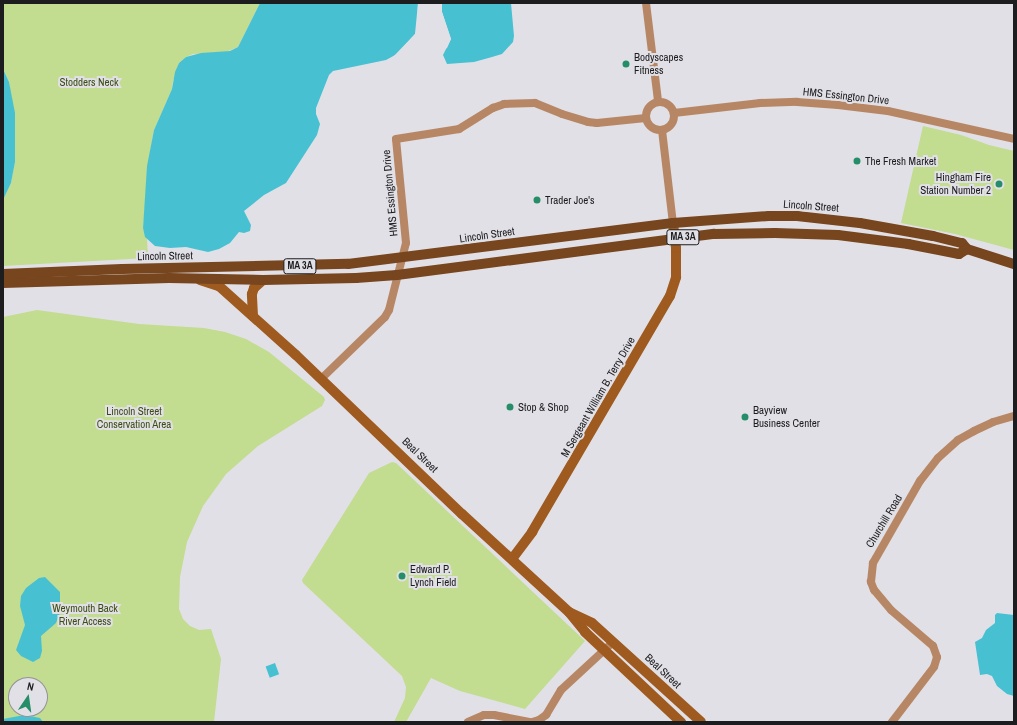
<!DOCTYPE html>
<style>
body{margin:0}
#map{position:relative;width:1017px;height:725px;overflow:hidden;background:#e1e0e6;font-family:"Archivo Narrow",sans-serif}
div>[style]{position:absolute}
.green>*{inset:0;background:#c2dc90}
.water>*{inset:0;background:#47c1d2;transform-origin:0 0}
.pier>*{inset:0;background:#e1e0e6}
.street>*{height:8px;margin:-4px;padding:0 4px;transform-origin:4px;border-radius:4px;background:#b78765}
.street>.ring{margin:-4px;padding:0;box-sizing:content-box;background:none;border:8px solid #b78765;border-radius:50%}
.secondary>*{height:10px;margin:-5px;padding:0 5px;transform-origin:5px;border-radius:5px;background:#9e5a1f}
.primary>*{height:10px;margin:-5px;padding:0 5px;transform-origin:5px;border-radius:5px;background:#77451e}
.dots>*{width:11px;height:11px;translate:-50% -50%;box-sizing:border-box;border:2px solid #e1e0e6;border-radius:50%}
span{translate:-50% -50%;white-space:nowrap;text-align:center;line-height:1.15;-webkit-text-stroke:4px #e1e0e6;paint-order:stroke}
.shield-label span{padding:1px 3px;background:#e1e0e6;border:1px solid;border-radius:3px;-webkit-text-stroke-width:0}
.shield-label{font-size:10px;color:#1d1d1f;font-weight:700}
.poi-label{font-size:11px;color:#1d1d1f}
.left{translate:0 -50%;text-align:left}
.right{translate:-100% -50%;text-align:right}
.park-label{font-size:11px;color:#3c4c13}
.street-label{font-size:11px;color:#1d1d1f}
.frame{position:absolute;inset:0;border:4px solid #1d1d1f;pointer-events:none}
.north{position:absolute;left:8px;top:677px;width:40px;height:40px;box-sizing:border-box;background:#e1e0e6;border:1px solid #939296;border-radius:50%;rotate:13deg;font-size:11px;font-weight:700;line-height:16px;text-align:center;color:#1d1d1f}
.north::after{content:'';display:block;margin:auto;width:14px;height:18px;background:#268d69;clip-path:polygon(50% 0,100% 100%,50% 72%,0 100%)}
</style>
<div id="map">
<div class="green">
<div style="clip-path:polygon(3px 3px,260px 3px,238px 47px,226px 52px,193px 54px,186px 57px,179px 63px,173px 81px,172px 89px,154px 130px,151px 146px,143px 228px,147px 239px,148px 258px,3px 266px,3px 200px,11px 183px,15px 162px,9px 82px,3px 69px)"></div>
<div style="clip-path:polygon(923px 126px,961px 135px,989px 145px,1014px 151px,1014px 250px,955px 234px,901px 223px)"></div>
<div style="clip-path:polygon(evenodd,37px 310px,139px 324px,204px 328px,225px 332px,246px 339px,269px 352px,324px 397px,325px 400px,322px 406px,258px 446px,226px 474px,203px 506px,187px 542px,180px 577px,179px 609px,183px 619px,190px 626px,199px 630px,211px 629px,221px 659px,214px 722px,3px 722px,3px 317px,37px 310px,16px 685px,40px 685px,40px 709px,16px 709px,16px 685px)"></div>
<div style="clip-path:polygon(392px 462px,396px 463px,585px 641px,525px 709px,460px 691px,431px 678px,406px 722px,394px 722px,405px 698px,406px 687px,402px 676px,303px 583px,302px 580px,369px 473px)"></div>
</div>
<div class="water">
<div style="clip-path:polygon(260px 3px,418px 3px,417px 28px,415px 34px,397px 54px,386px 60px,333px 71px,329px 75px,316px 108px,316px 114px,320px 124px,317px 135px,286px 183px,264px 195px,244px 211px,251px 225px,250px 231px,244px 233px,239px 232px,230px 243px,219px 249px,208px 252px,186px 247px,170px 248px,155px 246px,145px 237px,143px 228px,147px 166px,154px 130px,172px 89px,175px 72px,179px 63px,186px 57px,201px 53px,230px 51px,238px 47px)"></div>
<div style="clip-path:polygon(442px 3px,511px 3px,514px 36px,513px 42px,502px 54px,492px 57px,474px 62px,447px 64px,443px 55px,451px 39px,442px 12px)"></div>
<div style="clip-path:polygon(3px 69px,9px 82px,15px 113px,15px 162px,11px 183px,3px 200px)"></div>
<div style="clip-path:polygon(45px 577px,60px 592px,60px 613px,56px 623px,41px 636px,42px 651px,40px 658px,33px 662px,21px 656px,16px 650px,25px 625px,20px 606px,21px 596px,26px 588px,39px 578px)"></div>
<div style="clip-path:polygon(997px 613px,1014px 615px,1014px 696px,1007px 694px,997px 686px,992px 676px,987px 674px,980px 675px,975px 642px,982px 638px,986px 630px,995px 623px,995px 615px)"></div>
<div style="left:275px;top:663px;width:12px;height:10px;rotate:70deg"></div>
<div style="clip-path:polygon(19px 716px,30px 716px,40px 718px,43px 722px,3px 722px,3px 719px)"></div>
</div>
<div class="pier">
<div style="clip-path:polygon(418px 3px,420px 5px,419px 28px,417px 34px,398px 55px,393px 57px,415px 34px)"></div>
<div style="clip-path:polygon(440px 3px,442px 3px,442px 12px,451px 39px,447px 48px,444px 49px,449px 39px,440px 12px)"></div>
</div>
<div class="street">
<div style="left:646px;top:3px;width:99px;rotate:83deg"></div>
<div class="ring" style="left:646px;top:102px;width:20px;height:20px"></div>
<div style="left:674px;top:113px;width:87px;rotate:-6.6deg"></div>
<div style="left:760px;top:103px;width:37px;rotate:-2deg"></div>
<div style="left:797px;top:102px;width:41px;rotate:4.2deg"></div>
<div style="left:838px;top:105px;width:50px;rotate:6.8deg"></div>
<div style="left:888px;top:111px;width:129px;rotate:12.5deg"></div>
<div style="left:662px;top:130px;width:94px;rotate:83.3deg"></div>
<div style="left:321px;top:379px;width:89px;rotate:-44.1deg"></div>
<div style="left:385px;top:317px;width:8px;rotate:-60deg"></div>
<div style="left:389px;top:310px;width:69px;rotate:-75.8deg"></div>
<div style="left:406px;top:243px;width:104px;rotate:-95.5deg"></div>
<div style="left:396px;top:139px;width:64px;rotate:-9deg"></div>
<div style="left:459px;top:129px;width:40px;rotate:-32deg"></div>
<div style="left:493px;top:108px;width:12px;rotate:-20deg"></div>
<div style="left:504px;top:104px;width:31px;rotate:-2deg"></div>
<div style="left:535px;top:103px;width:29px;rotate:22deg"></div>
<div style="left:562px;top:114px;width:27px;rotate:17deg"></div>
<div style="left:588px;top:122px;width:9px;rotate:6deg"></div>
<div style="left:597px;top:123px;width:49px;rotate:-5.8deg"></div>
<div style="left:468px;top:722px;width:17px;rotate:-24deg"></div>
<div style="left:484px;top:715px;width:10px"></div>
<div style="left:494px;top:715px;width:36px;rotate:11deg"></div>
<div style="left:532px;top:722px;width:7px;rotate:-16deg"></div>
<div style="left:539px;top:720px;width:9px;rotate:-36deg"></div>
<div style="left:546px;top:715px;width:29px;rotate:-59deg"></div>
<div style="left:561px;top:690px;width:71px;rotate:-42.7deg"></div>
<div style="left:892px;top:722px;width:69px;rotate:-52.6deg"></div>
<div style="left:934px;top:667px;width:10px;rotate:-73deg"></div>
<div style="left:937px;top:657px;width:12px;rotate:-110deg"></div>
<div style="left:933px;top:646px;width:55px;rotate:-139.4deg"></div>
<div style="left:891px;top:610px;width:26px;rotate:-130deg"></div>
<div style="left:874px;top:590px;width:9px;rotate:-111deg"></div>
<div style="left:871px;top:582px;width:19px;rotate:-84deg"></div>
<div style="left:873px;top:563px;width:95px;rotate:-60.2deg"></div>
<div style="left:920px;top:481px;width:29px;rotate:-52deg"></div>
<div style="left:938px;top:458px;width:27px;rotate:-42deg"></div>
<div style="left:958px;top:440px;width:18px;rotate:-29deg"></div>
<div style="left:974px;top:431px;width:21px;rotate:-25deg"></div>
<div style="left:993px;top:422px;width:22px;rotate:-16deg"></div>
</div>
<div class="secondary">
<div style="left:200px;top:280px;width:20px;rotate:18deg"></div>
<div style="left:219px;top:286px;width:103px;rotate:41.9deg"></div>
<div style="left:296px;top:355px;width:230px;rotate:43.8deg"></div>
<div style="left:462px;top:514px;width:145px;rotate:42.5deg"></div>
<div style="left:569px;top:612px;width:26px;rotate:51deg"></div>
<div style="left:585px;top:632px;width:132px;rotate:43.2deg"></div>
<div style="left:253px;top:316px;width:22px;rotate:-93deg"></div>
<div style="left:252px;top:294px;width:6px;rotate:-72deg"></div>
<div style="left:254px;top:288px;width:12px;rotate:-42deg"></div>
<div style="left:512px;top:559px;width:34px;rotate:-53deg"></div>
<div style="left:532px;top:532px;width:273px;rotate:-59.7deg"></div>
<div style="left:670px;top:296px;width:20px;rotate:-72deg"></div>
<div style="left:676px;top:277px;width:29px;rotate:-90deg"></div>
<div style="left:676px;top:248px;width:25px;rotate:-97deg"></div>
<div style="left:571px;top:613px;width:23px;rotate:25deg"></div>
<div style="left:592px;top:623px;width:147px;rotate:42.2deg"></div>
</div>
<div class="primary">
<div style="left:3px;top:274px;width:119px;rotate:-2.4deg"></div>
<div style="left:122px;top:269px;width:226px;rotate:-1.3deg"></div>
<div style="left:348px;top:264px;width:328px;rotate:-7.2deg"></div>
<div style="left:673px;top:223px;width:96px;rotate:-4.2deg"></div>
<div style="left:769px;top:216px;width:28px"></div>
<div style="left:797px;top:216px;width:63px;rotate:6.3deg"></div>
<div style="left:860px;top:223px;width:74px;rotate:10.1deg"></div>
<div style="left:933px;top:236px;width:30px;rotate:14deg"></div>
<div style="left:962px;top:243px;width:8px;rotate:50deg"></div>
<div style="left:967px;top:249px;width:49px;rotate:17.7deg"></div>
<div style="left:3px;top:283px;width:166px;rotate:-1.7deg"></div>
<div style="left:169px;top:278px;width:94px;rotate:1.2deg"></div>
<div style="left:263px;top:280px;width:93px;rotate:-1.2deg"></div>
<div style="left:356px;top:278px;width:41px;rotate:-4.2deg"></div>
<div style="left:397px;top:275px;width:320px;rotate:-7.4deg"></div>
<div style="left:714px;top:234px;width:61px;rotate:-0.9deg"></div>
<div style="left:775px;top:233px;width:63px;rotate:1.8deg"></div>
<div style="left:838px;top:235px;width:71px;rotate:7.3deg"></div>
<div style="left:908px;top:244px;width:52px;rotate:11.1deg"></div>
<div style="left:959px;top:254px;width:9px;rotate:-32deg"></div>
</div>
<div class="dots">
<div style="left:626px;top:64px;background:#268d69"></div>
<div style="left:857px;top:161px;background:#268d69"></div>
<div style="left:999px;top:184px;background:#268d69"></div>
<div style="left:537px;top:200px;background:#268d69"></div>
<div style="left:510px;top:407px;background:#268d69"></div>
<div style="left:745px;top:417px;background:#268d69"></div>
<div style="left:402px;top:576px;background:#268d69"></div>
</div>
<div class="shield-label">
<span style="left:683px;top:237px">MA 3A</span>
<span style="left:300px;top:266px">MA 3A</span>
</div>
<div class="poi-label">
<span class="left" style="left:634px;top:64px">Bodyscapes<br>Fitness</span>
<span class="left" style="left:865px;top:161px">The Fresh Market</span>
<span class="right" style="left:991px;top:184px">Hingham Fire<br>Station Number 2</span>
<span class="left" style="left:545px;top:200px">Trader Joe's</span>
<span class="left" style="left:518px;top:407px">Stop &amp; Shop</span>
<span class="left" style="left:753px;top:417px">Bayview<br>Business Center</span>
<span class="left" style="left:410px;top:576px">Edward P.<br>Lynch Field</span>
</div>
<div class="park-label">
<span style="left:89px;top:82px">Stodders Neck</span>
<span style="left:134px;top:418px">Lincoln Street<br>Conservation Area</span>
<span style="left:85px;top:615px">Weymouth Back<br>River Access</span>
</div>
<div class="street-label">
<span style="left:846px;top:96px;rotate:6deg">HMS Essington Drive</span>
<span style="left:390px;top:193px;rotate:-95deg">HMS Essington Drive</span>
<span style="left:811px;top:206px;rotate:4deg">Lincoln Street</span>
<span style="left:487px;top:235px;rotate:-8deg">Lincoln Street</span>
<span style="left:165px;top:256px;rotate:-1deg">Lincoln Street</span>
<span style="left:598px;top:397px;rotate:-60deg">M Sergeant William B. Terry Drive</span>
<span style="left:420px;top:455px;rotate:44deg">Beal Street</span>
<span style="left:884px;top:521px;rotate:-59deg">Churchill Road</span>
<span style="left:663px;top:671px;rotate:43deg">Beal Street</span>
</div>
<div class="frame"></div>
<div class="north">N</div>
</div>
